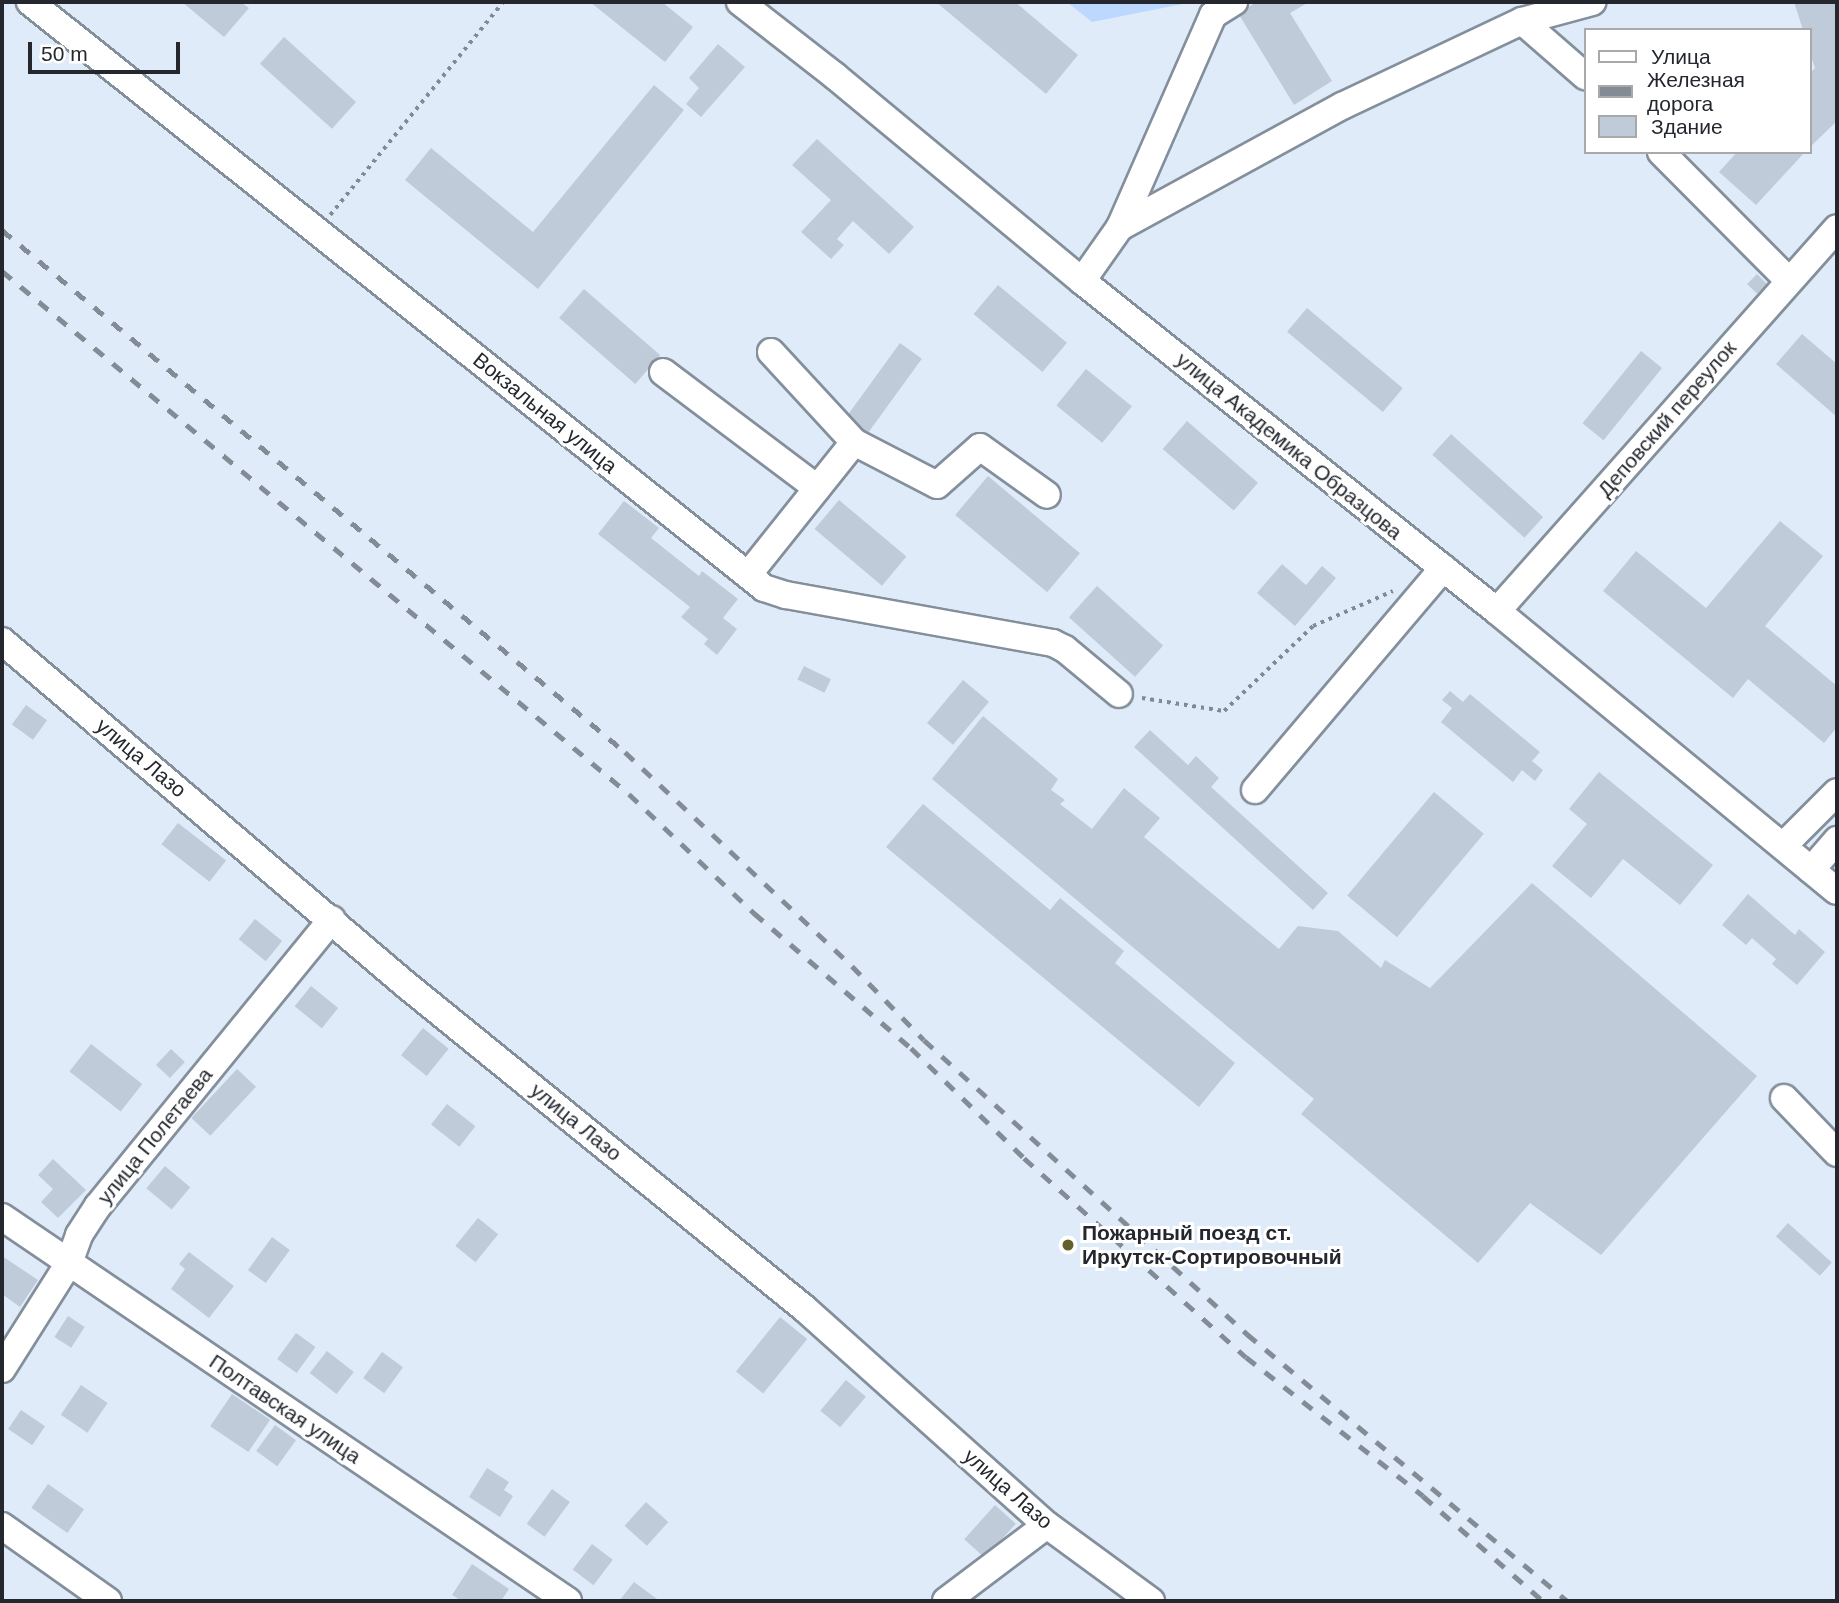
<!DOCTYPE html>
<meta charset="utf-8">
<style>
body{margin:0}
#map{position:relative;width:1839px;height:1603px;overflow:hidden;background:#e0ebfa;font-family:Arial,sans-serif}
div>[style]{position:absolute}
.green>*{inset:0;background:#bcd8fe}
.building>*{inset:0;background:#c0cbd9;transform-origin:0 0}
.path>*{height:3.5px;margin-top:-1.75px;transform-origin:0;background:repeating-linear-gradient(90deg,#818993 0 3.5px,transparent 0 8.5px)}
.roads{filter:drop-shadow(2px 0 #848f9c) drop-shadow(-2px 0 #848f9c) drop-shadow(0 2px #848f9c) drop-shadow(0 -2px #848f9c)}
.minor>*{height:26px;margin:-13px;padding:0 13px;transform-origin:13px;border-radius:13px;background:#fff}
.rail>*{height:5px;margin-top:-2.5px;transform-origin:0;background:repeating-linear-gradient(90deg,#838b95 0 12px,transparent 0 24px)}
.dots>*{width:19px;height:19px;translate:-50% -50%;box-sizing:border-box;border:4px solid #fff;border-radius:50%}
span{translate:-50% -50%;white-space:nowrap;text-align:center;line-height:1.15;-webkit-text-stroke:6px #fff;paint-order:stroke}
.street-label{font-size:21px;color:#24282e}
.poi-label{font-size:21px;color:#24282e;font-weight:700}
.left{translate:0 -50%;text-align:left}
.frame{position:absolute;inset:0;border:4px solid #24282e;pointer-events:none}
.legend{position:absolute;left:1584px;top:28px;width:228px;height:126px;box-sizing:border-box;background:#fff;border:2px solid #a7a9ab;margin:0;padding:9px 12px;list-style:none;font-size:21px;color:#24282e}
.legend li{display:flex;align-items:center;gap:14px;height:35px}
.legend b{width:35px;border:2px solid #a7a9ab}
.scale{position:absolute;left:28px;top:42px;width:152px;height:32px;box-sizing:border-box;border:4px solid #24282e;border-top:0;padding-left:9px;font-size:21px;line-height:24px;white-space:nowrap;color:#24282e;-webkit-text-stroke:5px #fff;paint-order:stroke}
</style>
<div id="map">
<div class="green">
<div style="clip-path:polygon(1067px 2px,1193px 2px,1092px 22px)"></div>
</div>
<div class="building">
<div style="clip-path:polygon(182px 2px,241px 2px,249px 8px,224px 37px)"></div>
<div style="clip-path:polygon(590px 2px,662px 2px,693px 27px,665px 62px)"></div>
<div style="clip-path:polygon(936px 2px,1015px 2px,1078px 55px,1046px 94px)"></div>
<div style="clip-path:polygon(1257px 2px,1309px 2px,1290px 13px,1332px 81px,1294px 105px,1238px 13px)"></div>
<div style="clip-path:polygon(1794px 2px,1837px 2px,1837px 121px,1809px 148px,1809px 74px,1815px 68px,1809px 50px,1809px 30px,1803px 30px)"></div>
<div style="left:284px;top:37px;width:97px;height:36px;rotate:42deg"></div>
<div style="clip-path:polygon(718px 44px,745px 67px,701px 117px,686px 104px,699px 88px,689px 78px)"></div>
<div style="clip-path:polygon(654px 85px,684px 110px,538px 289px,405px 180px,431px 148px,533px 232px)"></div>
<div style="clip-path:polygon(817px 139px,914px 227px,889px 254px,853px 221px,837px 239px,844px 245px,831px 259px,801px 232px,831px 200px,792px 165px)"></div>
<div style="clip-path:polygon(1737px 152px,1805px 152px,1756px 205px,1719px 172px)"></div>
<div style="left:1757px;top:274px;width:14px;height:14px;rotate:45deg"></div>
<div style="left:998px;top:285px;width:90px;height:38px;rotate:40deg"></div>
<div style="left:584px;top:289px;width:101px;height:38px;rotate:41deg"></div>
<div style="left:1307px;top:308px;width:125px;height:31px;rotate:40deg"></div>
<div style="clip-path:polygon(1802px 334px,1837px 364px,1837px 417px,1776px 364px)"></div>
<div style="left:900px;top:343px;width:27px;height:96px;rotate:36deg"></div>
<div style="left:1641px;top:351px;width:27px;height:93px;rotate:39deg"></div>
<div style="left:1086px;top:369px;width:59px;height:47px;rotate:39deg"></div>
<div style="left:1187px;top:421px;width:94px;height:37px;rotate:41deg"></div>
<div style="left:1451px;top:434px;width:124px;height:28px;rotate:42deg"></div>
<div style="left:988px;top:476px;width:120px;height:51px;rotate:40deg"></div>
<div style="left:839px;top:500px;width:88px;height:38px;rotate:40deg"></div>
<div style="clip-path:polygon(624px 501px,659px 528px,651px 538px,699px 576px,702px 571px,738px 599px,723px 618px,737px 629px,717px 655px,704px 644px,708px 639px,681px 617px,690px 607px,598px 534px)"></div>
<div style="clip-path:polygon(1780px 521px,1823px 556px,1765px 626px,1837px 686px,1837px 727px,1824px 743px,1748px 679px,1733px 698px,1603px 591px,1636px 551px,1706px 608px)"></div>
<div style="clip-path:polygon(1282px 564px,1306px 585px,1322px 566px,1336px 578px,1295px 626px,1257px 593px)"></div>
<div style="left:1097px;top:586px;width:89px;height:42px;rotate:42deg"></div>
<div style="left:804px;top:666px;width:30px;height:15px;rotate:26deg"></div>
<div style="left:963px;top:680px;width:34px;height:56px;rotate:40deg"></div>
<div style="clip-path:polygon(1450px 691px,1463px 702px,1470px 694px,1540px 752px,1532px 761px,1543px 770px,1535px 781px,1522px 770px,1513px 782px,1441px 722px,1452px 708px,1442px 700px)"></div>
<div style="left:26px;top:705px;width:26px;height:24px;rotate:36deg"></div>
<div style="clip-path:polygon(983px 716px,1058px 779px,1051px 790px,1065px 800px,1060px 804px,1092px 829px,1124px 788px,1160px 818px,1144px 837px,1279px 949px,1298px 926px,1338px 931px,1381px 968px,1385px 960px,1430px 988px,1532px 883px,1757px 1076px,1601px 1255px,1530px 1203px,1478px 1263px,1301px 1114px,1314px 1099px,932px 779px)"></div>
<div style="clip-path:polygon(1150px 730px,1188px 765px,1196px 756px,1219px 778px,1211px 787px,1328px 893px,1313px 910px,1134px 747px)"></div>
<div style="clip-path:polygon(1599px 772px,1713px 865px,1680px 905px,1623px 859px,1591px 898px,1552px 866px,1587px 824px,1569px 809px)"></div>
<div style="left:1434px;top:792px;width:65px;height:135px;rotate:40deg"></div>
<div style="clip-path:polygon(923px 804px,1050px 910px,1060px 898px,1124px 951px,1115px 963px,1235px 1063px,1199px 1107px,886px 847px)"></div>
<div style="left:178px;top:823px;width:61px;height:27px;rotate:38deg"></div>
<div style="clip-path:polygon(1748px 894px,1795px 935px,1799px 929px,1825px 952px,1797px 985px,1772px 964px,1776px 959px,1752px 938px,1746px 945px,1722px 925px)"></div>
<div style="left:255px;top:919px;width:35px;height:26px;rotate:39deg"></div>
<div style="left:311px;top:986px;width:35px;height:26px;rotate:39deg"></div>
<div style="left:423px;top:1028px;width:33px;height:35px;rotate:39deg"></div>
<div style="left:91px;top:1044px;width:65px;height:35px;rotate:38deg"></div>
<div style="left:171px;top:1049px;width:19px;height:22px;rotate:43deg"></div>
<div style="left:237px;top:1069px;width:26px;height:67px;rotate:43deg"></div>
<div style="left:447px;top:1104px;width:36px;height:26px;rotate:38deg"></div>
<div style="clip-path:polygon(53px 1159px,86px 1190px,58px 1218px,41px 1202px,53px 1189px,38px 1175px)"></div>
<div style="left:165px;top:1166px;width:33px;height:29px;rotate:40deg"></div>
<div style="left:478px;top:1218px;width:26px;height:36px;rotate:39deg"></div>
<div style="left:1788px;top:1223px;width:59px;height:18px;rotate:42deg"></div>
<div style="left:272px;top:1237px;width:22px;height:41px;rotate:36deg"></div>
<div style="clip-path:polygon(189px 1252px,234px 1286px,209px 1318px,171px 1289px,185px 1269px,179px 1264px)"></div>
<div style="clip-path:polygon(2px 1256px,38px 1280px,20px 1307px,2px 1294px)"></div>
<div style="left:68px;top:1316px;width:20px;height:25px;rotate:33deg"></div>
<div style="left:780px;top:1317px;width:35px;height:70px;rotate:39deg"></div>
<div style="left:296px;top:1333px;width:24px;height:32px;rotate:36deg"></div>
<div style="left:327px;top:1351px;width:34px;height:28px;rotate:38deg"></div>
<div style="left:382px;top:1352px;width:26px;height:32px;rotate:36deg"></div>
<div style="left:846px;top:1380px;width:26px;height:40px;rotate:40deg"></div>
<div style="left:81px;top:1385px;width:32px;height:36px;rotate:34deg"></div>
<div style="left:232px;top:1394px;width:46px;height:39px;rotate:34deg"></div>
<div style="left:21px;top:1410px;width:29px;height:23px;rotate:34deg"></div>
<div style="left:275px;top:1425px;width:26px;height:32px;rotate:36deg"></div>
<div style="clip-path:polygon(487px 1468px,509px 1482px,504px 1490px,513px 1496px,500px 1517px,469px 1497px)"></div>
<div style="left:48px;top:1484px;width:44px;height:29px;rotate:35deg"></div>
<div style="left:552px;top:1489px;width:22px;height:43px;rotate:36deg"></div>
<div style="left:646px;top:1502px;width:30px;height:32px;rotate:42deg"></div>
<div style="left:995px;top:1505px;width:28px;height:46px;rotate:42deg"></div>
<div style="left:592px;top:1544px;width:26px;height:32px;rotate:37deg"></div>
<div style="clip-path:polygon(472px 1564px,509px 1589px,501px 1601px,462px 1601px,452px 1595px)"></div>
<div style="clip-path:polygon(634px 1582px,657px 1599px,655px 1601px,619px 1601px)"></div>
</div>
<div class="path">
<div style="left:330px;top:215px;width:274px;rotate:-50.9deg"></div>
<div style="left:1142px;top:698px;width:83px;rotate:9deg"></div>
<div style="left:1224px;top:711px;width:123px;rotate:-43.7deg"></div>
<div style="left:1313px;top:626px;width:87px;rotate:-23.6deg"></div>
</div>
<div class="roads">
<div class="minor">
<div style="left:30px;top:2px;width:939px;rotate:38.6deg"></div>
<div style="left:764px;top:588px;width:23px;rotate:18deg"></div>
<div style="left:786px;top:595px;width:271px;rotate:10.2deg"></div>
<div style="left:1053px;top:643px;width:13px;rotate:27deg"></div>
<div style="left:1065px;top:649px;width:70px;rotate:39.8deg"></div>
<div style="left:740px;top:2px;width:120px;rotate:37.9deg"></div>
<div style="left:835px;top:76px;width:321px;rotate:39.7deg"></div>
<div style="left:1082px;top:281px;width:530px;rotate:38.49deg"></div>
<div style="left:1497px;top:611px;width:440px;rotate:39.5deg"></div>
<div style="left:1522px;top:21px;width:84px;rotate:41.1deg"></div>
<div style="left:1661px;top:152px;width:182px;rotate:45.2deg"></div>
<div style="left:1120px;top:227px;width:253px;rotate:-28.6deg"></div>
<div style="left:1342px;top:106px;width:199px;rotate:-25.3deg"></div>
<div style="left:1522px;top:21px;width:73px;rotate:-15.2deg"></div>
<div style="left:1082px;top:281px;width:66px;rotate:-54.9deg"></div>
<div style="left:1120px;top:227px;width:232px;rotate:-66.3deg"></div>
<div style="left:1213px;top:15px;width:25px;rotate:-32deg"></div>
<div style="left:771px;top:352px;width:122px;rotate:47.3deg"></div>
<div style="left:854px;top:442px;width:93px;rotate:27.4deg"></div>
<div style="left:937px;top:485px;width:57px;rotate:-41.5deg"></div>
<div style="left:980px;top:447px;width:82px;rotate:35.6deg"></div>
<div style="left:663px;top:372px;width:193px;rotate:37deg"></div>
<div style="left:748px;top:575px;width:170px;rotate:-51.4deg"></div>
<div style="left:1497px;top:611px;width:512px;rotate:-48.4deg"></div>
<div style="left:2px;top:641px;width:529px;rotate:40.4deg"></div>
<div style="left:405px;top:984px;width:514px;rotate:39.08deg"></div>
<div style="left:804px;top:1308px;width:326px;rotate:41.8deg"></div>
<div style="left:1047px;top:1525px;width:129px;rotate:36.2deg"></div>
<div style="left:1255px;top:790px;width:291px;rotate:-49.7deg"></div>
<div style="left:1783px;top:846px;width:76px;rotate:-45deg"></div>
<div style="left:1811px;top:870px;width:40px;rotate:-49deg"></div>
<div style="left:1784px;top:1098px;width:76px;rotate:46.1deg"></div>
<div style="left:2px;top:1217px;width:684px;rotate:34.15deg"></div>
<div style="left:2px;top:1369px;width:125px;rotate:-57.7deg"></div>
<div style="left:69px;top:1263px;width:30px;rotate:-70deg"></div>
<div style="left:79px;top:1235px;width:35px;rotate:-57deg"></div>
<div style="left:98px;top:1206px;width:370px;rotate:-50.8deg"></div>
<div style="left:2px;top:1526px;width:130px;rotate:35.3deg"></div>
<div style="left:946px;top:1601px;width:126px;rotate:-37deg"></div>
</div>
</div>
<div class="rail">
<div style="left:2px;top:230px;width:813px;rotate:39.96deg"></div>
<div style="left:625px;top:752px;width:312px;rotate:43.3deg"></div>
<div style="left:852px;top:966px;width:103px;rotate:45.8deg"></div>
<div style="left:924px;top:1040px;width:437px;rotate:42.3deg"></div>
<div style="left:1247px;top:1334px;width:418px;rotate:39.8deg"></div>
<div style="left:2px;top:271px;width:816px;rotate:39.83deg"></div>
<div style="left:629px;top:794px;width:173px;rotate:43.6deg"></div>
<div style="left:754px;top:913px;width:207px;rotate:40.7deg"></div>
<div style="left:911px;top:1048px;width:158px;rotate:44.2deg"></div>
<div style="left:1024px;top:1158px;width:298px;rotate:41.9deg"></div>
<div style="left:1246px;top:1357px;width:225px;rotate:38.1deg"></div>
<div style="left:1423px;top:1496px;width:159px;rotate:41.2deg"></div>
</div>
<div class="dots">
<div style="left:1068px;top:1245px;background:#64602d"></div>
</div>
<div class="street-label">
<span style="left:545px;top:413px;rotate:39deg">Вокзальная улица</span>
<span style="left:1667px;top:419px;rotate:-49deg">Деповский переулок</span>
<span style="left:1289px;top:446px;rotate:39deg">улица Академика Образцова</span>
<span style="left:141px;top:758px;rotate:40deg">улица Лазо</span>
<span style="left:576px;top:1122px;rotate:39deg">улица Лазо</span>
<span style="left:155px;top:1136px;rotate:-51deg">улица Полетаева</span>
<span style="left:285px;top:1409px;rotate:34deg">Полтавская улица</span>
<span style="left:1008px;top:1489px;rotate:41deg">улица Лазо</span>
</div>
<div class="poi-label">
<span class="left" style="left:1082px;top:1245px">Пожарный поезд ст.<br>Иркутск-Сортировочный</span>
</div>
<div class="frame"></div>
<ul class="legend">
<li><b style="height:9px;background:#fff"></b>Улица</li>
<li><b style="height:9px;background:#838b95"></b>Железная дорога</li>
<li><b style="height:19px;background:#c0cbd9"></b>Здание</li>
</ul>
<div class="scale">50 m</div>
</div>
